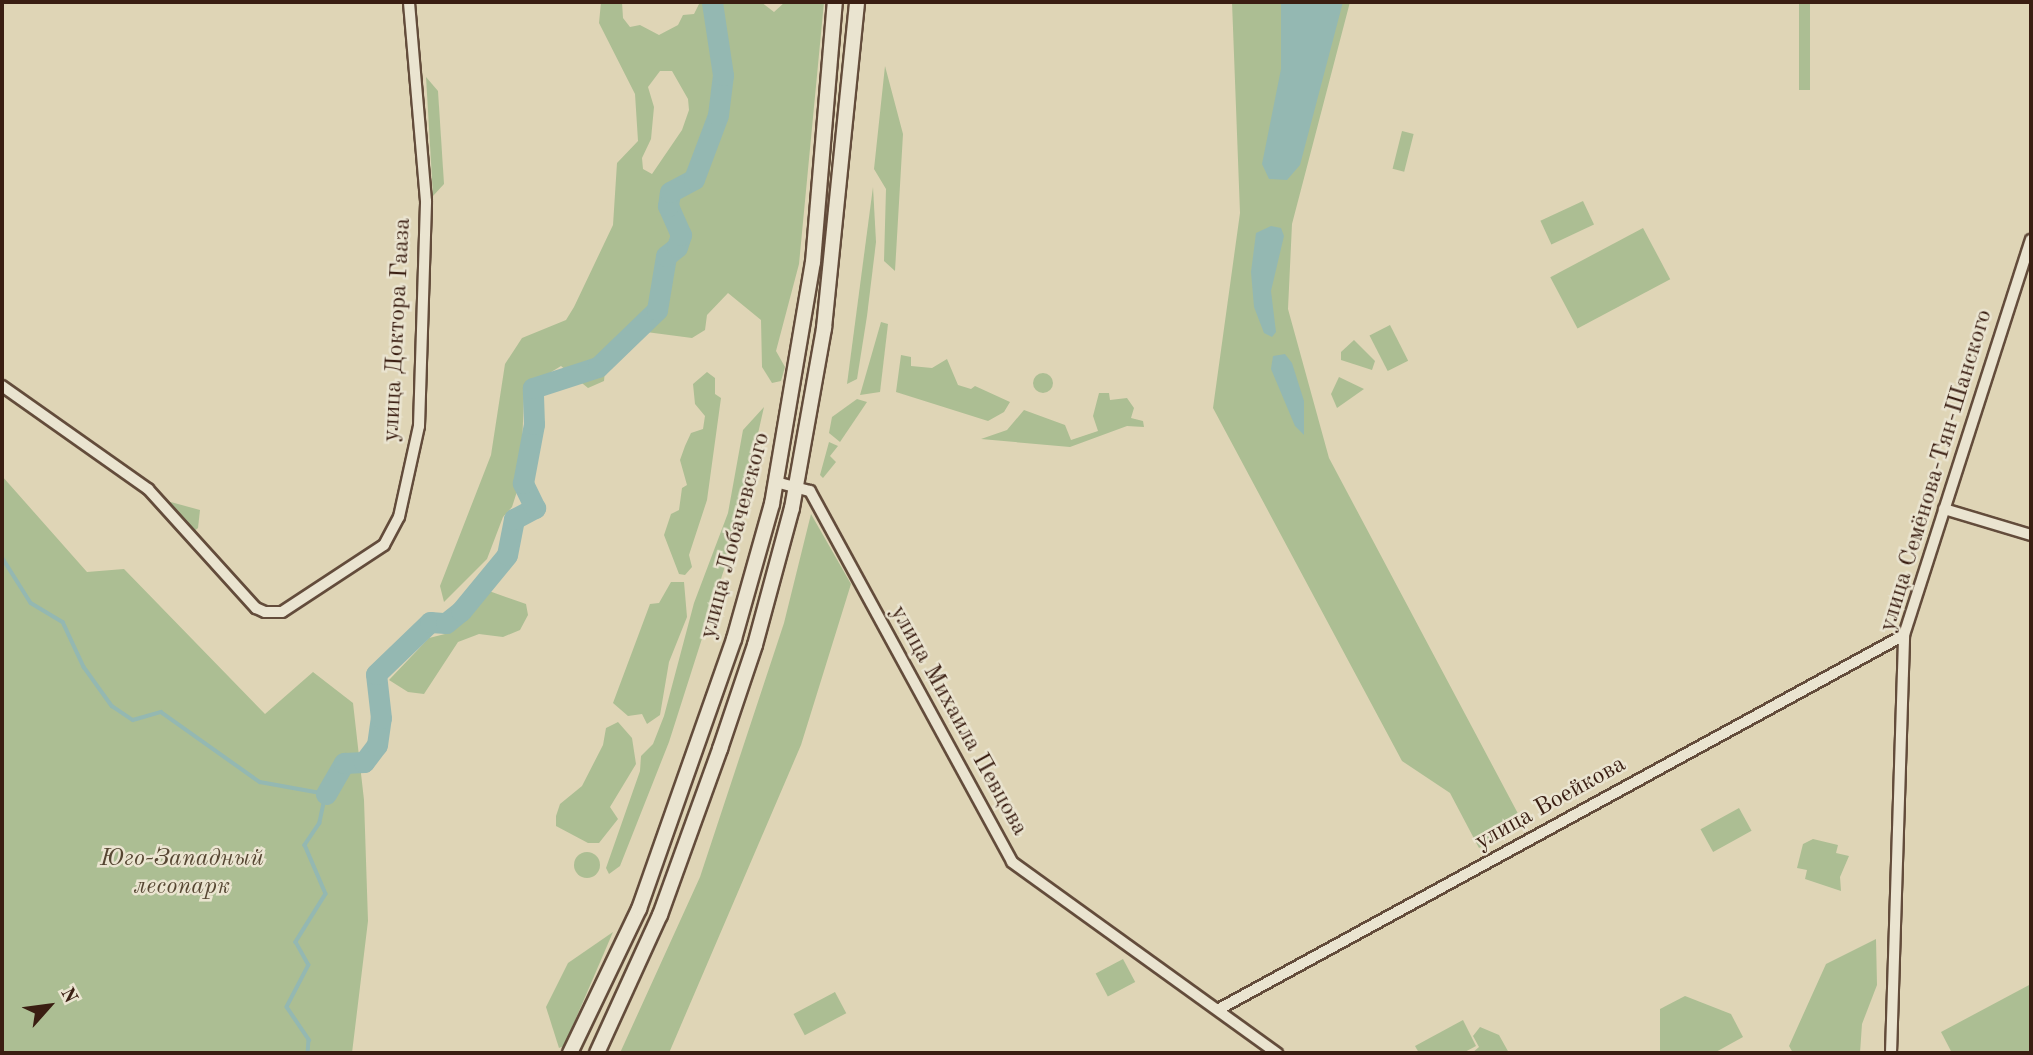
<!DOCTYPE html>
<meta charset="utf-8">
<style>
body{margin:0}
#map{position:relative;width:2033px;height:1055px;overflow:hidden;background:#dfd5b6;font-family:"Old Standard TT",serif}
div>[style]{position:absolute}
.green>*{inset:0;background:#acbe93;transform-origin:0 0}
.round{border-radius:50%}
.water>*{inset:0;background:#94b8b2}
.stream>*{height:3.5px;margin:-1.75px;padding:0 1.75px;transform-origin:1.75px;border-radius:1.75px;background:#94b8b2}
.river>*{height:21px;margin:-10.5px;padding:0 10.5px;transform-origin:10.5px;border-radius:10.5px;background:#94b8b2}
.roads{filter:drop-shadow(2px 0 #634c3b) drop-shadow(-2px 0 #634c3b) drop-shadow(0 2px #634c3b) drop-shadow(0 -2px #634c3b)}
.minor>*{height:10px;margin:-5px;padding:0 5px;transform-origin:5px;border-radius:5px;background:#eae4d0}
.secondary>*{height:14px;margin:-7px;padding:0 7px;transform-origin:7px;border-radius:7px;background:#eae4d0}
span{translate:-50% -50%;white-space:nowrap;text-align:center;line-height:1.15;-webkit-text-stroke:5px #eae4d0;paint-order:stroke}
.street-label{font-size:24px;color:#3a1e12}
.park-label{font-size:24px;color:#564632;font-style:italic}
.frame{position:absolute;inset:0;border:4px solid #3a1e12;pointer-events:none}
.north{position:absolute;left:14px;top:971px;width:70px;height:70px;-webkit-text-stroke:5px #eae4d0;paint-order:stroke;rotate:62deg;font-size:19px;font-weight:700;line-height:28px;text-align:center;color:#3a1e12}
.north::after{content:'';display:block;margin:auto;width:24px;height:32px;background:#3a1e12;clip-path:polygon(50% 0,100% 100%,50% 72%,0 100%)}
</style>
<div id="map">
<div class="green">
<div style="clip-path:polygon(evenodd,601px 2px,622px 2px,623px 18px,630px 27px,640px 25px,659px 35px,678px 25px,683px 15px,694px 14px,700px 2px,761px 2px,774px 12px,785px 2px,824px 2px,799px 264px,776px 351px,785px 367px,781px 381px,772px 383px,762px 367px,761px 320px,728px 293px,707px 315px,705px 330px,692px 338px,631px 330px,607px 350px,604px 381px,588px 388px,561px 366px,548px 374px,524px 392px,521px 479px,512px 507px,503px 517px,487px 559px,444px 602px,440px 586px,491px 455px,505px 364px,522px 338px,566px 320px,574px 307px,613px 225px,617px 163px,638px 141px,635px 94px,599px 23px,601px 2px,660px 71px,672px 71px,688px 99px,689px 110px,682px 130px,652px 174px,643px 169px,642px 158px,651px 139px,654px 107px,648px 87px,660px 71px)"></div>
<div style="clip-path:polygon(1232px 2px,1350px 2px,1292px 224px,1288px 309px,1329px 458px,1523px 823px,1479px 848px,1450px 793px,1402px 761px,1213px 408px,1240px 213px)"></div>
<div style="left:1799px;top:2px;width:11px;height:88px"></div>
<div style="clip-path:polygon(885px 66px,903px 134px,895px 271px,884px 261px,886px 189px,874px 169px)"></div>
<div style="clip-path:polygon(426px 77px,438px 91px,444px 184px,433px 196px)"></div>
<div style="left:1402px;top:131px;width:12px;height:39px;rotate:14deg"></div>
<div style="clip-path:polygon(873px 187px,876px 242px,867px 316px,857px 379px,847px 384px)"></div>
<div style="left:1583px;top:201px;width:26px;height:47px;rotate:65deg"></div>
<div style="left:1643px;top:228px;width:58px;height:105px;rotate:62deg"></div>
<div style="clip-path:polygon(881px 322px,888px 324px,880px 392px,860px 395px)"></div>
<div style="left:1390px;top:325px;width:40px;height:23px;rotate:63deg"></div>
<div style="clip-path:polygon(1354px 340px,1375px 361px,1372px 370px,1341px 360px,1341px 352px)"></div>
<div style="clip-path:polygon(901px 355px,911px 357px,911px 366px,932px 368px,947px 359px,958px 385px,971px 389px,975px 386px,1010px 402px,1004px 412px,988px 421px,896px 392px)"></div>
<div style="clip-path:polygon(707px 372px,715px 378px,715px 394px,721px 398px,707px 500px,689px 555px,692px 567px,685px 575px,679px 574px,664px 535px,671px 514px,679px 510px,682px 488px,687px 485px,680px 460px,685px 446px,691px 433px,703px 429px,705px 416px,695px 404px,693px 384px)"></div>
<div class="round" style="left:1033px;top:373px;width:20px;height:20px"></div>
<div style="clip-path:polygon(1339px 377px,1364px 389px,1337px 408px,1331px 394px)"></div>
<div style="clip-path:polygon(1099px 393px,1109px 393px,1110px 400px,1127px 398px,1134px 408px,1131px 418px,1143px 421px,1144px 427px,1127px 426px,1070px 447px,981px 439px,1007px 430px,1024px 410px,1065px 425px,1071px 440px,1098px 431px,1093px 416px)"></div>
<div style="clip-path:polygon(857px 399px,867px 402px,840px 442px,829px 433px,832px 417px)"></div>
<div style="clip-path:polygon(764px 407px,735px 535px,669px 742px,620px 866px,609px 874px,606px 868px,640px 771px,641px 756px,653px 744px,664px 716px,694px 603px,728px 513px,743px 430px)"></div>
<div style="clip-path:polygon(829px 442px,838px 446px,830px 456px,836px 462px,823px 478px,820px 475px)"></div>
<div style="clip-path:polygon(2px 476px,87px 572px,124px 569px,265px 714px,313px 672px,353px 703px,364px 800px,368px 921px,352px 1053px,2px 1053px)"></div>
<div style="clip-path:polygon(167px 501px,200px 510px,198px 528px,193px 532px)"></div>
<div style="clip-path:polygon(811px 514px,851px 584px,801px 745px,669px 1053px,620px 1053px,700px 877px,784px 623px)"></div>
<div style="clip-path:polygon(671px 582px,684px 582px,687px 617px,669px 662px,660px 715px,647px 724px,642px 714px,628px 716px,613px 703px,650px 604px,659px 603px)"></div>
<div style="clip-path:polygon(489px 591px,526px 604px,528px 615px,520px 630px,503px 637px,479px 634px,458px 642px,424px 694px,408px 692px,389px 680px,429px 638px,449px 633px)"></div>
<div style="clip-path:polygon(618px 722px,632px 738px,636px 764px,610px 807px,618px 819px,599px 843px,588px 843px,556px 826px,556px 816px,560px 804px,582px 786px,603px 745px,606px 728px)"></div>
<div style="left:1739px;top:808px;width:26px;height:44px;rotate:61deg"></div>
<div style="clip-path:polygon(1813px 839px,1838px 845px,1836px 853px,1849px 856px,1840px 877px,1841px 891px,1805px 879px,1807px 870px,1797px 868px,1803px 844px)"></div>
<div class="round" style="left:574px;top:852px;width:26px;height:26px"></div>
<div style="clip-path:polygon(613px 932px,564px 1046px,559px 1048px,546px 1007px,568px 963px)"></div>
<div style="clip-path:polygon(1876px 939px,1877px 985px,1862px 1024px,1860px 1053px,1793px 1053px,1789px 1046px,1826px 964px)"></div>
<div style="left:1123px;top:959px;width:26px;height:31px;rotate:62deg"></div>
<div style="clip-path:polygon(2031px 984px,2031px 1053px,1952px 1053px,1941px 1032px)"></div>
<div style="left:835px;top:992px;width:24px;height:47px;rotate:62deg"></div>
<div style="clip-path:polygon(1685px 996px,1731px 1014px,1743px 1037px,1714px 1053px,1660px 1053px,1660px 1009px)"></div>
<div style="clip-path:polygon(1463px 1020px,1476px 1046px,1463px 1053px,1419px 1053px,1415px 1046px)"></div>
<div style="clip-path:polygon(1480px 1027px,1499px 1035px,1509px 1053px,1472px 1053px,1479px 1047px,1473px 1036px)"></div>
</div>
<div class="water">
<div style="clip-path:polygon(1281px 2px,1343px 2px,1300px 165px,1287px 180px,1269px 179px,1262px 164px,1281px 69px)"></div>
<div style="clip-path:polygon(1271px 226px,1281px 228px,1284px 236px,1271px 291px,1276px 332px,1272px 337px,1264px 333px,1254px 307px,1251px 272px,1256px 233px)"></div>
<div style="clip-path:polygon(1285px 354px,1292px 363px,1304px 401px,1304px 435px,1295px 426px,1271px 369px,1273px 356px)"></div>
</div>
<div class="stream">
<div style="left:2px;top:557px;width:54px;rotate:57.8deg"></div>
<div style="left:31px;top:603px;width:37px;rotate:31deg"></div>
<div style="left:63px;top:622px;width:50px;rotate:65deg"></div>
<div style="left:84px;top:667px;width:48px;rotate:54.3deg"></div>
<div style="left:112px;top:706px;width:25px;rotate:34deg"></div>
<div style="left:133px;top:720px;width:29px;rotate:-16deg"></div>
<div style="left:161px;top:712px;width:121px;rotate:35.3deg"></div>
<div style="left:260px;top:782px;width:67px;rotate:10.3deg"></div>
<div style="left:326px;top:794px;width:30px;rotate:102deg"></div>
<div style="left:320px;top:823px;width:27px;rotate:124deg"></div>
<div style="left:305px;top:845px;width:53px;rotate:66.8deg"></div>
<div style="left:326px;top:894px;width:57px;rotate:122deg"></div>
<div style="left:296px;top:942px;width:26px;rotate:61deg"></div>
<div style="left:309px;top:965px;width:47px;rotate:117.6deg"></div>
<div style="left:287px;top:1007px;width:40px;rotate:56deg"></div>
<div style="left:309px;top:1040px;width:13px;rotate:94deg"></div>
</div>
<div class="river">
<div style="left:326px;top:794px;width:36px;rotate:-60deg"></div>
<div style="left:344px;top:763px;width:20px;rotate:-3deg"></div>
<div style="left:364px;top:762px;width:21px;rotate:-53deg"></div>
<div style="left:377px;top:745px;width:27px;rotate:-82deg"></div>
<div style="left:381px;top:718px;width:44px;rotate:-96.5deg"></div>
<div style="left:376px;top:674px;width:75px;rotate:-43.9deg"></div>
<div style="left:430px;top:622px;width:16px;rotate:4deg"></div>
<div style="left:446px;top:623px;width:19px;rotate:-39deg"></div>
<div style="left:461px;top:611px;width:72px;rotate:-50.6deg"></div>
<div style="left:507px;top:555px;width:37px;rotate:-79deg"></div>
<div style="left:514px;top:519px;width:24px;rotate:-28deg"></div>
<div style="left:535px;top:508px;width:28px;rotate:-116deg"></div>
<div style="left:523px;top:483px;width:60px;rotate:-79.4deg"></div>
<div style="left:534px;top:424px;width:36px;rotate:-92deg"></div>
<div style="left:533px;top:388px;width:68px;rotate:-17.9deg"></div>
<div style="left:598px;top:367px;width:82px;rotate:-44deg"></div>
<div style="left:657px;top:310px;width:55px;rotate:-80.5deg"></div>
<div style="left:666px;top:256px;width:14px;rotate:-39deg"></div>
<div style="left:677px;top:247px;width:13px;rotate:-72deg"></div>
<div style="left:681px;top:235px;width:32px;rotate:-114deg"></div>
<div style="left:668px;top:206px;width:14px;rotate:-82deg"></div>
<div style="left:670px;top:192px;width:27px;rotate:-28deg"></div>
<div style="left:694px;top:179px;width:68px;rotate:-69.4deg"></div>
<div style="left:718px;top:115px;width:40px;rotate:-82.9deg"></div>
<div style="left:723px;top:75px;width:74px;rotate:-98.6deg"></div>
</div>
<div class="roads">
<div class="minor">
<div style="left:2px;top:386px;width:179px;rotate:35.2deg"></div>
<div style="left:148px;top:489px;width:161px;rotate:47.8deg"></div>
<div style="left:256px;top:608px;width:10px;rotate:24deg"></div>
<div style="left:265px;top:612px;width:17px"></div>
<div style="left:282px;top:612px;width:122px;rotate:-33.3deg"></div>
<div style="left:384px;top:545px;width:32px;rotate:-62deg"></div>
<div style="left:399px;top:517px;width:93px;rotate:-77.6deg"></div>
<div style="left:419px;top:426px;width:225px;rotate:-88.2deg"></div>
<div style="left:426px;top:201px;width:200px;rotate:-94.9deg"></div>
<div style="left:776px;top:482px;width:35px;rotate:15deg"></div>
<div style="left:810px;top:491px;width:422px;rotate:61.4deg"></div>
<div style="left:1012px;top:862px;width:327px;rotate:35.8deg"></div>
<div style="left:1944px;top:509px;width:91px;rotate:16.6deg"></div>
<div style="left:1219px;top:1009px;width:780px;rotate:-28.63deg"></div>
<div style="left:1891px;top:1053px;width:418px;rotate:-88.2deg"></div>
<div style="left:1904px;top:635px;width:415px;rotate:-72.2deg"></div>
</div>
<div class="secondary">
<div style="left:570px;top:1053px;width:160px;rotate:-64.4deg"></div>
<div style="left:639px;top:909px;width:286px;rotate:-70.6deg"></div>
<div style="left:734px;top:639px;width:140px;rotate:-74.3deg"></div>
<div style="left:772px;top:504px;width:245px;rotate:-80.4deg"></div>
<div style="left:813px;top:262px;width:261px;rotate:-85.2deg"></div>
<div style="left:597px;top:1053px;width:152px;rotate:-65.5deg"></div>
<div style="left:660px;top:915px;width:177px;rotate:-70.1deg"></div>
<div style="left:720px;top:749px;width:110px;rotate:-71.4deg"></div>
<div style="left:755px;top:645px;width:142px;rotate:-74.9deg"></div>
<div style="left:792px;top:508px;width:183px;rotate:-79.9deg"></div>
<div style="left:824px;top:328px;width:328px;rotate:-84.2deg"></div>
</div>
</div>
<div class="street-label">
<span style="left:398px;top:330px;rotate:-87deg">улица Доктора Гааза</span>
<span style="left:1937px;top:471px;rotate:-73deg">улица Семёнова-Тян-Шанского</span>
<span style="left:736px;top:536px;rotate:-75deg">улица Лобачевского</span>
<span style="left:958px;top:721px;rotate:61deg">улица Михаила Певцова</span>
<span style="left:1551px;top:804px;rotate:-29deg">улица Воейкова</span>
</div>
<div class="park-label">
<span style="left:182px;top:874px">Юго-Западный<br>лесопарк</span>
</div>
<div class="frame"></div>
<div class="north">N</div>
</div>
